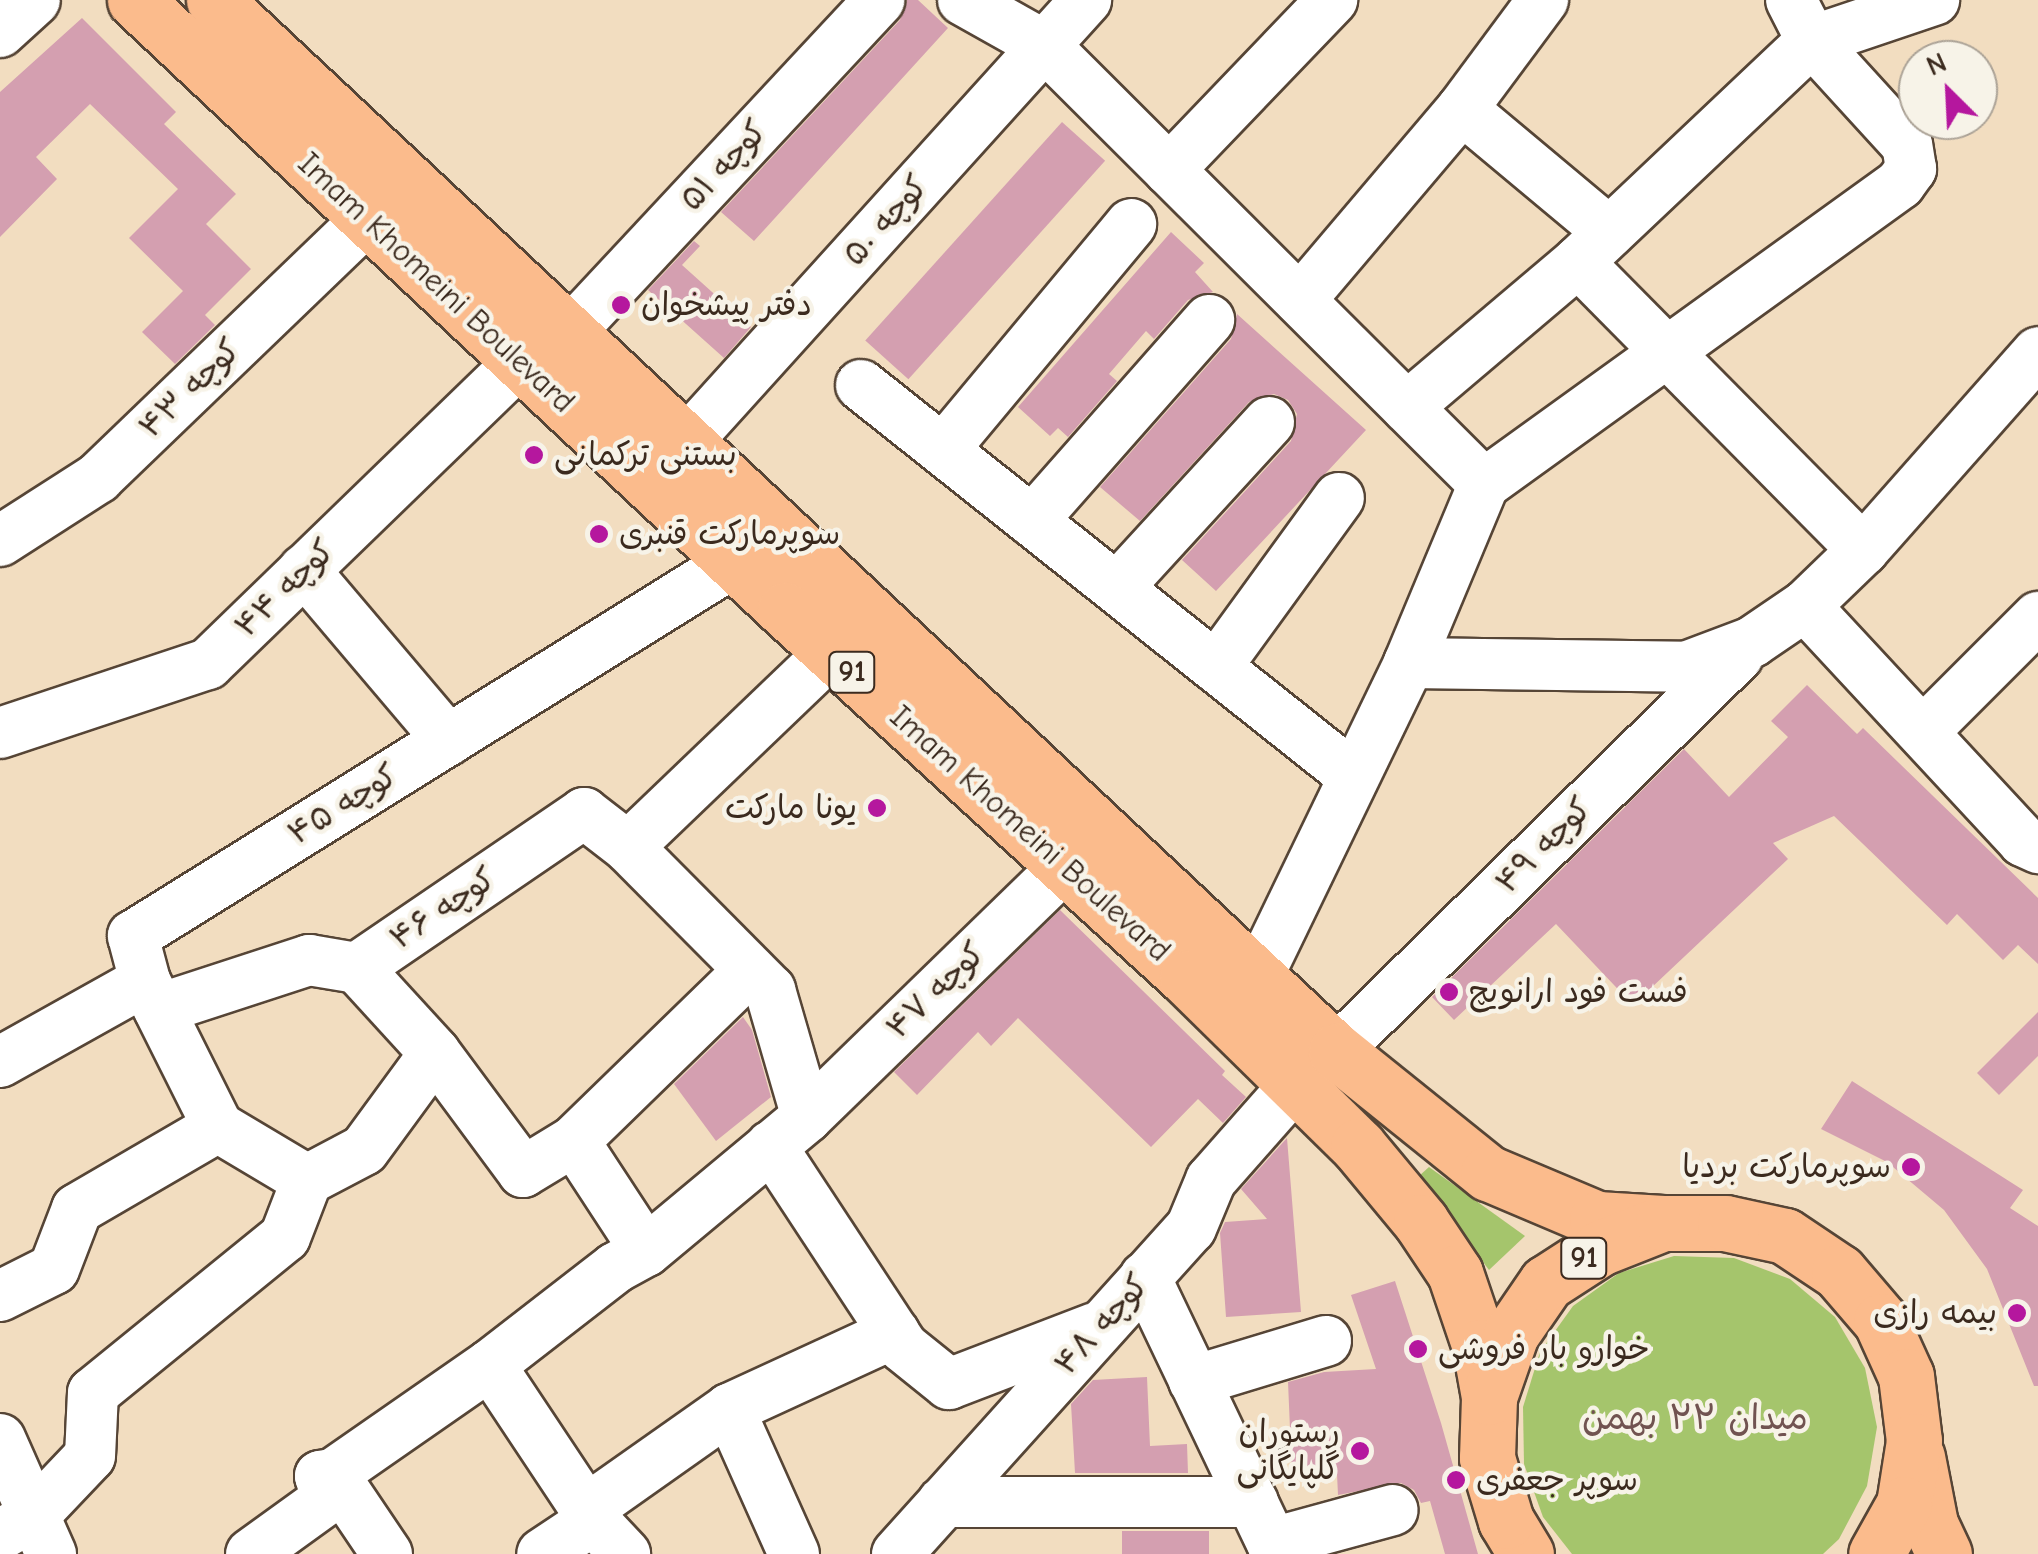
<!DOCTYPE html>
<meta charset="utf-8">
<style>
body{margin:0}
#map{position:relative;width:2038px;height:1554px;overflow:hidden;background:#f2ddc0;font-family:"Comic Neue","Playpen Sans Arabic",sans-serif}
div>[style]{position:absolute}
.green>*{inset:0;background:#a5c56c}
.building>*{inset:0;background:#d49fb0;transform-origin:0 0}
.roads{filter:drop-shadow(2px 0 #564536) drop-shadow(-2px 0 #564536) drop-shadow(0 2px #564536) drop-shadow(0 -2px #564536)}
.minor>*{height:50px;margin:-25px;padding:0 25px;transform-origin:25px;border-radius:25px;background:#fff}
.major>*{height:55px;margin:-27.5px;padding:0 27.5px;transform-origin:27.5px;border-radius:27.5px;background:#fbbb8c}
.dots>*{width:28px;height:28px;translate:-50% -50%;box-sizing:border-box;border:5px solid #f7f3e8;border-radius:50%}
span{translate:-50% -50%;white-space:nowrap;text-align:center;line-height:1.15;-webkit-text-stroke:9px #f7f3e8;paint-order:stroke}
.shield-label span{padding:2px 8px;background:#f7f3e8;border:2px solid;border-radius:8px;-webkit-text-stroke-width:0}
.shield-label{font-size:30px;color:#3b2a1e;font-weight:700}
.street-label{font-size:32px;color:#3b2a1e}
.poi-label{font-size:32px;color:#3b2a1e}
.left{translate:0 -50%;text-align:left}
.right{translate:-100% -50%;text-align:right}
.neighbourhood-label{font-size:35px;color:#715351}
.north{position:absolute;left:1898px;top:40px;width:100px;height:100px;box-sizing:border-box;background:#f7f3e8;border:2px solid #aca397;border-radius:50%;rotate:336deg;font-size:28px;font-weight:700;line-height:40px;text-align:center;color:#3b2a1e}
.north::after{content:'';display:block;margin:auto;width:35px;height:45px;background:#b5179e;clip-path:polygon(50% 0,100% 100%,50% 72%,0 100%)}
</style>
<div id="map">
<div class="green">
<div style="clip-path:polygon(1429px 1167px,1525px 1236px,1489px 1270px,1419px 1176px)"></div>
<div style="clip-path:polygon(1674px 1256px,1734px 1258px,1790px 1279px,1835px 1317px,1865px 1368px,1877px 1427px,1867px 1486px,1839px 1539px,1823px 1554px,1572px 1554px,1543px 1517px,1524px 1464px,1523px 1407px,1540px 1352px,1573px 1306px,1619px 1273px)"></div>
</div>
<div class="building">
<div style="clip-path:polygon(907px 0,918px 0,948px 28px,754px 241px,721px 212px,900px 20px)"></div>
<div style="clip-path:polygon(82px 18px,176px 112px,164px 124px,236px 194px,206px 224px,251px 269px,205px 315px,215px 325px,175px 364px,142px 332px,183px 291px,129px 238px,178px 189px,90px 104px,36px 157px,57px 179px,0 237px,0 92px)"></div>
<div style="left:1062px;top:122px;width:58px;height:294px;rotate:42deg"></div>
<div style="clip-path:polygon(1171px 232px,1204px 263px,1195px 272px,1213px 292px,1188px 300px,1154px 339px,1146px 331px,1109px 374px,1117px 381px,1068px 437px,1058px 428px,1050px 436px,1018px 407px)"></div>
<div style="clip-path:polygon(694px 241px,700px 246px,682px 265px,751px 327px,724px 358px,648px 290px)"></div>
<div style="clip-path:polygon(1237px 314px,1366px 430px,1216px 591px,1182px 560px,1291px 441px,1297px 414px,1288px 400px,1274px 394px,1249px 402px,1140px 521px,1100px 487px,1231px 339px)"></div>
<div style="clip-path:polygon(1807px 685px,1857px 734px,1863px 728px,2038px 898px,2038px 964px,2018px 945px,2003px 960px,1957px 914px,1947px 925px,1834px 816px,1773px 843px,1788px 859px,1633px 1005px,1556px 924px,1454px 1020px,1432px 997px,1684px 749px,1729px 797px,1788px 737px,1771px 721px)"></div>
<div style="clip-path:polygon(1060px 910px,1225px 1071px,1222px 1075px,1246px 1097px,1223px 1123px,1198px 1099px,1151px 1147px,1018px 1018px,991px 1046px,978px 1032px,917px 1095px,894px 1072px)"></div>
<div style="clip-path:polygon(2038px 1012px,2038px 1056px,1999px 1095px,1977px 1073px)"></div>
<div style="clip-path:polygon(743px 1017px,752px 1030px,771px 1097px,716px 1141px,674px 1084px)"></div>
<div style="clip-path:polygon(1852px 1081px,2023px 1190px,2010px 1208px,2038px 1226px,2038px 1386px,2034px 1386px,1987px 1269px,1944px 1210px,1887px 1162px,1821px 1129px)"></div>
<div style="clip-path:polygon(1287px 1138px,1301px 1312px,1226px 1317px,1220px 1233px,1225px 1222px,1267px 1219px,1241px 1189px)"></div>
<div style="clip-path:polygon(1395px 1281px,1441px 1423px,1478px 1554px,1445px 1554px,1430px 1501px,1421px 1503px,1414px 1490px,1401px 1483px,1338px 1495px,1337px 1474px,1292px 1476px,1288px 1382px,1324px 1372px,1376px 1369px,1351px 1295px)"></div>
<div style="clip-path:polygon(1147px 1377px,1150px 1446px,1187px 1444px,1188px 1473px,1075px 1473px,1071px 1404px,1093px 1380px)"></div>
<div style="left:1122px;top:1531px;width:87px;height:23px"></div>
</div>
<div class="roads">
<div class="minor">
<div style="left:963px;top:0;width:94px;rotate:29.3deg"></div>
<div style="left:1045px;top:46px;width:620px;rotate:44.93deg"></div>
<div style="left:0;top:32px;width:47px;rotate:-42.4deg"></div>
<div style="left:1462px;top:109px;width:192px;rotate:39.9deg"></div>
<div style="left:1169px;top:170px;width:236px;rotate:-46.2deg"></div>
<div style="left:1578px;top:262px;width:405px;rotate:45.3deg"></div>
<div style="left:1300px;top:300px;width:250px;rotate:-49.7deg"></div>
<div style="left:1462px;top:109px;width:136px;rotate:-53.4deg"></div>
<div style="left:569px;top:333px;width:455px;rotate:-47deg"></div>
<div style="left:861px;top:385px;width:628px;rotate:38.47deg"></div>
<div style="left:1407px;top:407px;width:224px;rotate:-40.3deg"></div>
<div style="left:1578px;top:262px;width:322px;rotate:-43.4deg"></div>
<div style="left:1812px;top:41px;width:46px;rotate:-117.1deg"></div>
<div style="left:687px;top:441px;width:595px;rotate:-47.86deg"></div>
<div style="left:943px;top:450px;width:294px;rotate:-50.2deg"></div>
<div style="left:1032px;top:521px;width:268px;rotate:-48.6deg"></div>
<div style="left:0;top:541px;width:117px;rotate:-32.7deg"></div>
<div style="left:98px;top:478px;width:373px;rotate:-43.9deg"></div>
<div style="left:304px;top:570px;width:223px;rotate:49.7deg"></div>
<div style="left:1117px;top:588px;width:225px;rotate:-47.5deg"></div>
<div style="left:1805px;top:606px;width:321px;rotate:47.1deg"></div>
<div style="left:2023px;top:841px;width:17px;rotate:25deg"></div>
<div style="left:1409px;top:663px;width:277px;rotate:0.8deg"></div>
<div style="left:1686px;top:667px;width:71px;rotate:-20.7deg"></div>
<div style="left:1752px;top:642px;width:64px;rotate:-34.2deg"></div>
<div style="left:1805px;top:606px;width:81px;rotate:-44deg"></div>
<div style="left:1863px;top:550px;width:264px;rotate:-48.5deg"></div>
<div style="left:1216px;top:667px;width:209px;rotate:-54deg"></div>
<div style="left:1923px;top:732px;width:163px;rotate:-45deg"></div>
<div style="left:0;top:733px;width:219px;rotate:-18.4deg"></div>
<div style="left:208px;top:664px;width:434px;rotate:-44.1deg"></div>
<div style="left:628px;top:847px;width:202px;rotate:45.2deg"></div>
<div style="left:770px;top:990px;width:132px;rotate:73.8deg"></div>
<div style="left:807px;top:1117px;width:209px;rotate:140.2deg"></div>
<div style="left:646px;top:1251px;width:131px;rotate:-123.2deg"></div>
<div style="left:574px;top:1141px;width:245px;rotate:-44.2deg"></div>
<div style="left:1257px;top:978px;width:350px;rotate:-64.2deg"></div>
<div style="left:1409px;top:663px;width:194px;rotate:-67.3deg"></div>
<div style="left:1484px;top:484px;width:513px;rotate:-35.8deg"></div>
<div style="left:1900px;top:184px;width:19px;rotate:-54deg"></div>
<div style="left:1911px;top:169px;width:24px;rotate:-99deg"></div>
<div style="left:1907px;top:145px;width:141px;rotate:-132.4deg"></div>
<div style="left:1812px;top:41px;width:129px;rotate:-18.6deg"></div>
<div style="left:159px;top:1009px;width:158px;rotate:-18.1deg"></div>
<div style="left:309px;top:960px;width:49px;rotate:9.5deg"></div>
<div style="left:1336px;top:1051px;width:564px;rotate:-44.5deg"></div>
<div style="left:435px;top:1053px;width:148px;rotate:53.5deg"></div>
<div style="left:523px;top:1172px;width:60px;rotate:-31.3deg"></div>
<div style="left:0;top:1062px;width:166px;rotate:-29.2deg"></div>
<div style="left:145px;top:981px;width:47px;rotate:-104.9deg"></div>
<div style="left:133px;top:936px;width:708px;rotate:-31.89deg"></div>
<div style="left:807px;top:1117px;width:360px;rotate:-44.2deg"></div>
<div style="left:218px;top:1127px;width:104px;rotate:30.8deg"></div>
<div style="left:307px;top:1180px;width:64px;rotate:-27.8deg"></div>
<div style="left:364px;top:1150px;width:120px;rotate:-53.8deg"></div>
<div style="left:435px;top:1053px;width:115px;rotate:-132.5deg"></div>
<div style="left:357px;top:968px;width:275px;rotate:-34.3deg"></div>
<div style="left:584px;top:813px;width:56px;rotate:37.7deg"></div>
<div style="left:628px;top:847px;width:281px;rotate:-43.8deg"></div>
<div style="left:771px;top:1146px;width:240px;rotate:56.7deg"></div>
<div style="left:903px;top:1347px;width:59px;rotate:38.8deg"></div>
<div style="left:949px;top:1384px;width:156px;rotate:-21deg"></div>
<div style="left:1145px;top:1277px;width:307px;rotate:64.5deg"></div>
<div style="left:0;top:1296px;width:60px;rotate:-26.6deg"></div>
<div style="left:54px;top:1269px;width:64px;rotate:-69deg"></div>
<div style="left:77px;top:1209px;width:163px;rotate:-30.2deg"></div>
<div style="left:218px;top:1127px;width:163px;rotate:-116.6deg"></div>
<div style="left:490px;top:1365px;width:186px;rotate:56.4deg"></div>
<div style="left:593px;top:1520px;width:61px;rotate:146.3deg"></div>
<div style="left:1194px;top:1381px;width:138px;rotate:-16.9deg"></div>
<div style="left:0;top:1439px;width:126px;rotate:66.1deg"></div>
<div style="left:943px;top:1502px;width:310px"></div>
<div style="left:586px;top:1510px;width:175px;rotate:-35.2deg"></div>
<div style="left:593px;top:1520px;width:47px;rotate:46.7deg"></div>
<div style="left:0;top:1535px;width:39px;rotate:-30deg"></div>
<div style="left:34px;top:1515px;width:81px;rotate:-46.5deg"></div>
<div style="left:90px;top:1456px;width:63px;rotate:-87.3deg"></div>
<div style="left:93px;top:1393px;width:247px;rotate:-39.1deg"></div>
<div style="left:285px;top:1237px;width:61px;rotate:-68.9deg"></div>
<div style="left:1272px;top:1543px;width:125px;rotate:-15.3deg"></div>
<div style="left:251px;top:1554px;width:94px;rotate:-35.9deg"></div>
<div style="left:327px;top:1499px;width:24px;rotate:-107deg"></div>
<div style="left:320px;top:1476px;width:13px;rotate:-9deg"></div>
<div style="left:387px;top:1554px;width:97px;rotate:-124deg"></div>
<div style="left:333px;top:1474px;width:191px;rotate:-34.8deg"></div>
<div style="left:490px;top:1365px;width:158px;rotate:-37.8deg"></div>
<div style="left:615px;top:1268px;width:35px;rotate:-29deg"></div>
<div style="left:794px;top:1554px;width:159px;rotate:-114.1deg"></div>
<div style="left:729px;top:1409px;width:182px;rotate:-24.7deg"></div>
<div style="left:897px;top:1554px;width:439px;rotate:-48deg"></div>
<div style="left:1191px;top:1228px;width:52px;rotate:-67.4deg"></div>
<div style="left:1211px;top:1180px;width:125px;rotate:-48.6deg"></div>
</div>
<div class="major">
<div style="left:135px;top:0;width:891px;rotate:43.18deg"></div>
<div style="left:785px;top:610px;width:545px;rotate:42.47deg"></div>
<div style="left:1187px;top:978px;width:240px;rotate:44.5deg"></div>
<div style="left:1358px;top:1146px;width:99px;rotate:50.3deg"></div>
<div style="left:1421px;top:1222px;width:61px;rotate:56.3deg"></div>
<div style="left:1455px;top:1273px;width:78px;rotate:71.3deg"></div>
<div style="left:1480px;top:1347px;width:51px;rotate:79.8deg"></div>
<div style="left:214px;top:0;width:1537px;rotate:43.13deg"></div>
<div style="left:1336px;top:1051px;width:195px;rotate:38.8deg"></div>
<div style="left:1488px;top:1173px;width:118px;rotate:22.9deg"></div>
<div style="left:1597px;top:1219px;width:66px;rotate:3.5deg"></div>
<div style="left:1917px;top:1457px;width:68px;rotate:79deg"></div>
<div style="left:1930px;top:1524px;width:33px;rotate:65deg"></div>
<div style="left:1526px;top:1554px;width:39px;rotate:-121deg"></div>
<div style="left:1506px;top:1521px;width:66px;rotate:-106.8deg"></div>
<div style="left:1487px;top:1458px;width:61px;rotate:-88.1deg"></div>
<div style="left:1489px;top:1397px;width:67px;rotate:-70.8deg"></div>
<div style="left:1511px;top:1334px;width:62px;rotate:-55.5deg"></div>
<div style="left:1546px;top:1283px;width:64px;rotate:-32.9deg"></div>
<div style="left:1600px;top:1248px;width:68px;rotate:-21.6deg"></div>
<div style="left:1663px;top:1223px;width:62px"></div>
<div style="left:1725px;top:1223px;width:61px;rotate:12.2deg"></div>
<div style="left:1785px;top:1236px;width:65px;rotate:33.7deg"></div>
<div style="left:1839px;top:1272px;width:65px;rotate:49.4deg"></div>
<div style="left:1881px;top:1321px;width:60px;rotate:65.6deg"></div>
<div style="left:1906px;top:1376px;width:65px;rotate:83deg"></div>
<div style="left:1914px;top:1441px;width:64px;rotate:99deg"></div>
<div style="left:1904px;top:1504px;width:57px;rotate:119.2deg"></div>
</div>
</div>
<div class="dots">
<div style="left:621px;top:305px;background:#b5179e"></div>
<div style="left:534px;top:455px;background:#b5179e"></div>
<div style="left:599px;top:534px;background:#b5179e"></div>
<div style="left:877px;top:808px;background:#b5179e"></div>
<div style="left:1449px;top:992px;background:#b5179e"></div>
<div style="left:1911px;top:1167px;background:#b5179e"></div>
<div style="left:2017px;top:1313px;background:#b5179e"></div>
<div style="left:1418px;top:1349px;background:#b5179e"></div>
<div style="left:1360px;top:1451px;background:#b5179e"></div>
<div style="left:1456px;top:1480px;background:#b5179e"></div>
</div>
<div class="shield-label">
<span style="left:852px;top:672px">91</span>
<span style="left:1584px;top:1258px">91</span>
</div>
<div class="street-label">
<span style="left:724px;top:166px;rotate:-47deg">کوچه ۵۱</span>
<span style="left:886px;top:221px;rotate:-48deg">کوچه ۵۰</span>
<span style="left:436px;top:283px;rotate:43deg">Imam Khomeini Boulevard</span>
<span style="left:190px;top:389px;rotate:-44deg">کوچه ۴۳</span>
<span style="left:285px;top:589px;rotate:-44deg">کوچه ۴۴</span>
<span style="left:343px;top:805px;rotate:-32deg">کوچه ۴۵</span>
<span style="left:1030px;top:834px;rotate:42deg">Imam Khomeini Boulevard</span>
<span style="left:1544px;top:846px;rotate:-45deg">کوچه ۴۹</span>
<span style="left:443px;top:909px;rotate:-34deg">کوچه ۴۶</span>
<span style="left:936px;top:991px;rotate:-44deg">کوچه ۴۷</span>
<span style="left:1102px;top:1325px;rotate:-48deg">کوچه ۴۸</span>
</div>
<div class="poi-label">
<span class="left" style="left:641px;top:305px">دفتر پیشخوان</span>
<span class="left" style="left:554px;top:455px">بستنی ترکمانی</span>
<span class="left" style="left:619px;top:534px">سوپرمارکت قنبری</span>
<span class="right" style="left:857px;top:808px">یونا مارکت</span>
<span class="left" style="left:1469px;top:992px">فست فود ارانویچ</span>
<span class="right" style="left:1891px;top:1167px">سوپرمارکت بردیا</span>
<span class="right" style="left:1997px;top:1313px">بیمه رازی</span>
<span class="left" style="left:1438px;top:1349px">خوارو بار فروشی</span>
<span class="right" style="left:1340px;top:1451px">رستوران<br>گلپایگانی</span>
<span class="left" style="left:1476px;top:1480px">سوپر جعفری</span>
</div>
<div class="neighbourhood-label">
<span style="left:1695px;top:1418px">میدان ۲۲ بهمن</span>
</div>
<div class="north">N</div>
</div>
